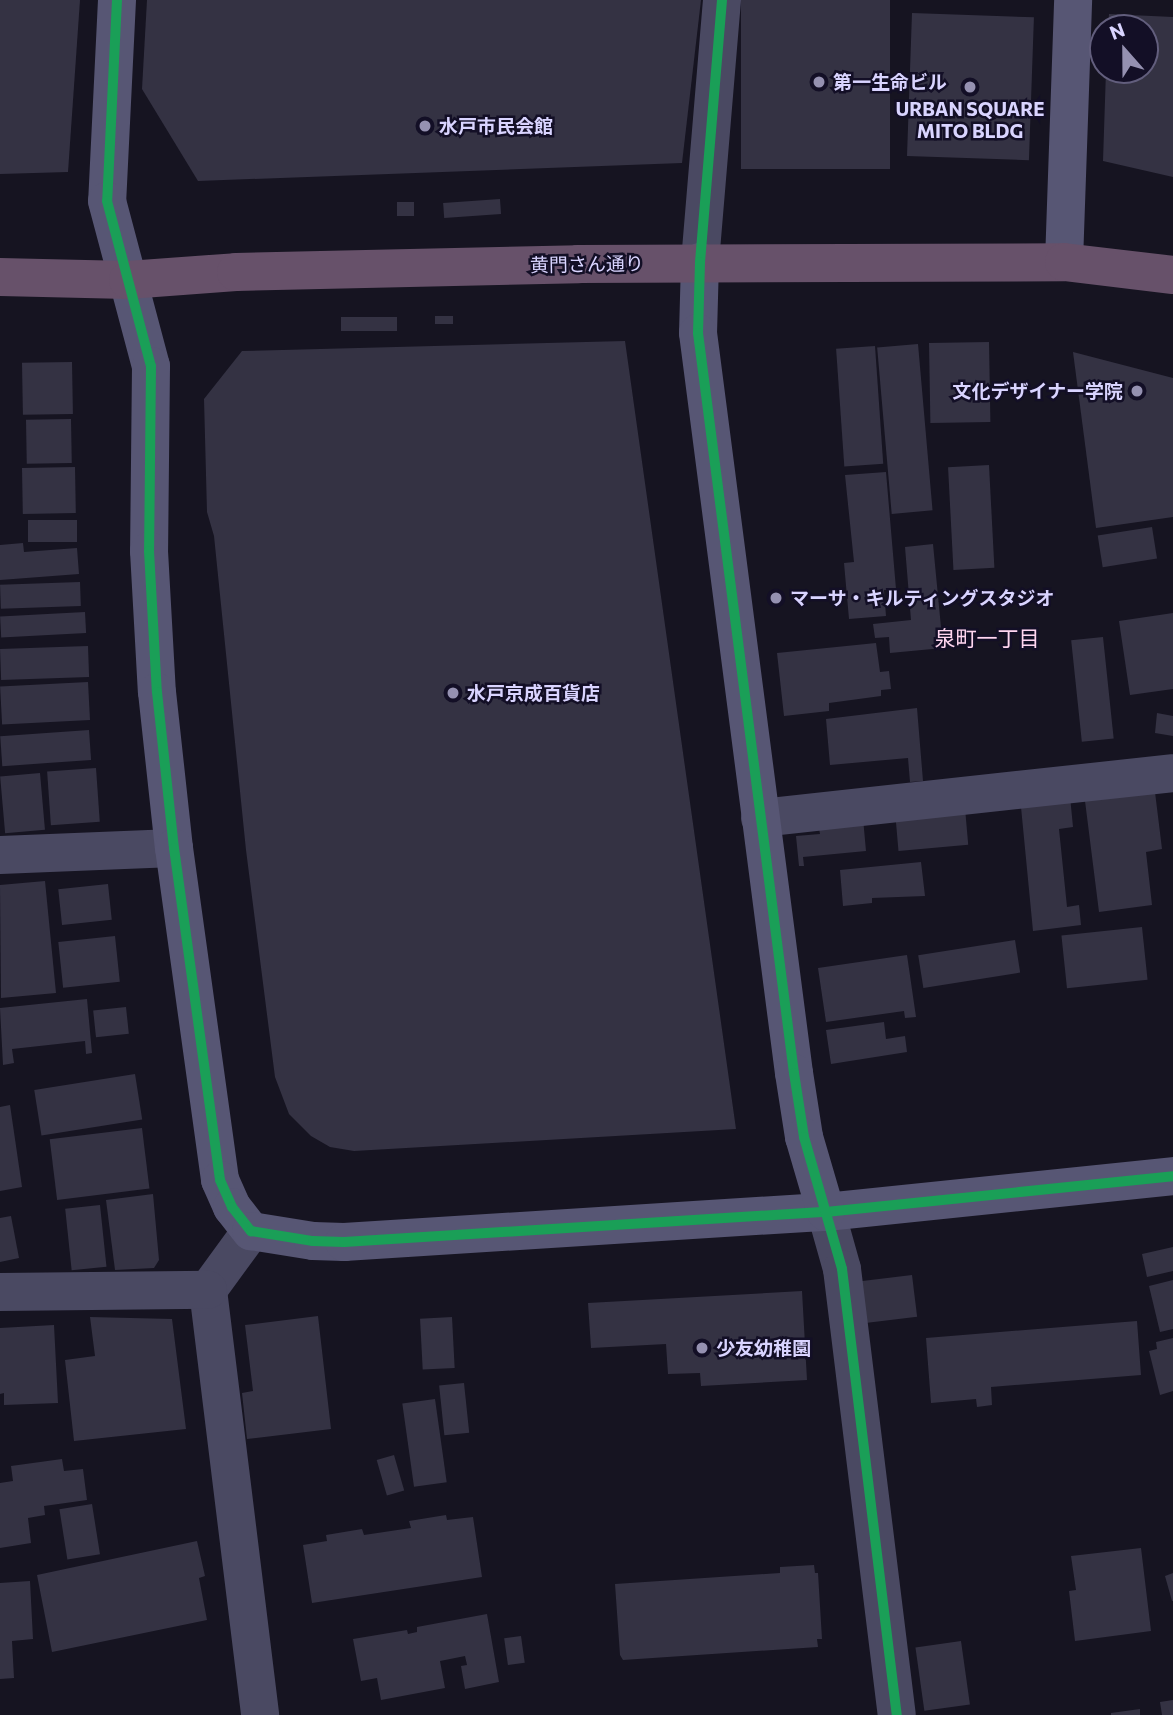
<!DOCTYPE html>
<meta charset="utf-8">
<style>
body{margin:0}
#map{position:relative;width:1173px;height:1715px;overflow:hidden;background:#161421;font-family:Commissioner,"Noto Sans JP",sans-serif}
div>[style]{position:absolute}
.building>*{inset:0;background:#343243;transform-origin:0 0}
.street>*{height:38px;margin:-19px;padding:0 19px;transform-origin:19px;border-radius:19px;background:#4a4962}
.secondary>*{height:38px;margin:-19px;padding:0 19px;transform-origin:19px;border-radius:19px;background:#575674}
.highway>*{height:38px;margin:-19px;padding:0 19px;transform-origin:19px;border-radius:19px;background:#67516a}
.cycleway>*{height:10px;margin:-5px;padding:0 5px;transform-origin:5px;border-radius:5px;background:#1a9f57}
.dots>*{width:19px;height:19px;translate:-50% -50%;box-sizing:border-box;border:4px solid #130f26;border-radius:50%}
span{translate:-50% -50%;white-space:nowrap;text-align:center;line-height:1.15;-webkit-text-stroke:5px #130f26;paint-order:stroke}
.poi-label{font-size:19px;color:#d9d4ff;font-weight:700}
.left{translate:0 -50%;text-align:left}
.right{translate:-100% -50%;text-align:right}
.street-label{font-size:19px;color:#d9d4ff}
.neighbourhood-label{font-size:21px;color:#ffd6f0}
.north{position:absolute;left:1089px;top:14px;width:70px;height:70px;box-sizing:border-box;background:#130f26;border:2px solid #625e7d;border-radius:50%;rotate:339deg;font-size:19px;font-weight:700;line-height:28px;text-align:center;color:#d9d4ff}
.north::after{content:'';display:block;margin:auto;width:24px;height:32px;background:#9591b1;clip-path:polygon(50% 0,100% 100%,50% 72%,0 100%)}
</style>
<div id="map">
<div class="building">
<div style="clip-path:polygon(0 0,80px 0,68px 172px,0 174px)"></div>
<div style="clip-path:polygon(147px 0,701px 0,682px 163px,198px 181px,142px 89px)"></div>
<div style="left:741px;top:0;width:149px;height:169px"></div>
<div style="left:912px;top:13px;width:122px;height:143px;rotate:2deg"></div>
<div style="clip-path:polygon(1109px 14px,1173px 17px,1173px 177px,1103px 161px,1106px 70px,1145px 70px,1145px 28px,1108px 28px)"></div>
<div style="left:500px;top:199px;width:15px;height:57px;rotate:86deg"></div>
<div style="left:414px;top:202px;width:14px;height:17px;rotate:90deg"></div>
<div style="left:435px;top:316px;width:18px;height:8px"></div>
<div style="left:341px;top:317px;width:56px;height:14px"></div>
<div style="clip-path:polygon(625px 341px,736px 1129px,354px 1151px,330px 1147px,311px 1136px,289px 1114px,275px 1077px,246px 850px,214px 536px,207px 512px,204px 399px,242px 351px)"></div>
<div style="left:989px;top:342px;width:80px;height:60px;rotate:89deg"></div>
<div style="left:918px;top:344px;width:167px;height:41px;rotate:85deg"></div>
<div style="left:875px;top:346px;width:118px;height:39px;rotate:86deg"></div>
<div style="clip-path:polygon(1073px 352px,1173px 378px,1173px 517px,1096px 528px)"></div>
<div style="left:72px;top:362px;width:52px;height:50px;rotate:89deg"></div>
<div style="left:71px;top:419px;width:44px;height:45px;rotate:89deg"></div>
<div style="left:989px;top:465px;width:103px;height:41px;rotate:87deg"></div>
<div style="left:75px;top:467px;width:46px;height:53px;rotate:89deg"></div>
<div style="clip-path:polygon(886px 472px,896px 589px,884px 590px,886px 616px,849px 619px,844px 563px,854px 562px,845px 475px)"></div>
<div style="left:77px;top:520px;width:22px;height:49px;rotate:90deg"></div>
<div style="left:1152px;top:527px;width:32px;height:55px;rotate:81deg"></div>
<div style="clip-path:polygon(23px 543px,24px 552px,77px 548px,79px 574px,0 580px,0 545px)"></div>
<div style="clip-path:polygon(933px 544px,943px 648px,890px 653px,889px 637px,875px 638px,873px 624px,911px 620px,905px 547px)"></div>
<div style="left:80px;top:582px;width:24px;height:80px;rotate:88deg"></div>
<div style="left:85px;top:612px;width:21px;height:85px;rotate:87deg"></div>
<div style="clip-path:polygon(1173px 613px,1173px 689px,1130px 695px,1119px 621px)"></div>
<div style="left:1103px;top:637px;width:102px;height:32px;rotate:84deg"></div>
<div style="clip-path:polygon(876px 643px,880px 672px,889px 671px,891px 689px,881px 690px,881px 696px,829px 703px,829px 711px,784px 716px,777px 653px)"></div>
<div style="left:88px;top:646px;width:31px;height:88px;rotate:88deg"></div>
<div style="left:88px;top:682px;width:38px;height:88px;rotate:87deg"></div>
<div style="clip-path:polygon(917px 708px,923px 781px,910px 782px,908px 758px,830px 765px,826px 719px)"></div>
<div style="clip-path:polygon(1157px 713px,1173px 716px,1173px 736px,1155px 733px)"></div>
<div style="left:89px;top:730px;width:30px;height:89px;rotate:86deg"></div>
<div style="left:96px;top:768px;width:54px;height:49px;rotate:86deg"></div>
<div style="left:40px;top:773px;width:57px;height:40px;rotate:85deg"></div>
<div style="clip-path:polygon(1155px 792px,1162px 849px,1146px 852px,1152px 905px,1099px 912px,1085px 801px)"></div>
<div style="clip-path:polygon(1070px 796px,1073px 827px,1059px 829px,1067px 907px,1079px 905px,1081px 925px,1033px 931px,1021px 807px)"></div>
<div style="left:965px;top:808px;width:37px;height:70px;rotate:85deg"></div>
<div style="clip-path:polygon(863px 818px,866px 851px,803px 857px,804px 866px,799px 866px,796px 836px,820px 834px,818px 823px)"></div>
<div style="clip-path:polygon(921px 862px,925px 896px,872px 898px,872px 903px,843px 906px,840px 870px)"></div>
<div style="clip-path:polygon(45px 881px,56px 993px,1px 998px,0 885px)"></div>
<div style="left:108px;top:884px;width:36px;height:50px;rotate:84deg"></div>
<div style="left:1142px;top:927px;width:53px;height:81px;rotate:84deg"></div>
<div style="left:115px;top:936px;width:46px;height:57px;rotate:84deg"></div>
<div style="left:1015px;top:940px;width:33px;height:98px;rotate:81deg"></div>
<div style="clip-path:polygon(907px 955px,916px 1017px,905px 1018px,904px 1011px,826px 1022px,818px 968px)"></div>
<div style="clip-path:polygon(87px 999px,92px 1053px,86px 1054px,85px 1041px,12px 1049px,14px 1063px,3px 1065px,0 1008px)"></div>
<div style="left:126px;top:1007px;width:27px;height:33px;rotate:84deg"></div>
<div style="clip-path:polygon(884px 1022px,886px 1039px,905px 1036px,907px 1052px,831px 1064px,826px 1030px)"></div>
<div style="left:135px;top:1074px;width:46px;height:102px;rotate:81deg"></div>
<div style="clip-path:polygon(10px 1105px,22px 1187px,0 1191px,0 1107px)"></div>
<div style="left:142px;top:1128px;width:61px;height:93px;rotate:83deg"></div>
<div style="clip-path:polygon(153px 1194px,159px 1260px,154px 1268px,115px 1270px,106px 1200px)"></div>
<div style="left:100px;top:1205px;width:62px;height:35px;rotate:84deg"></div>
<div style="clip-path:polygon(11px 1216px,19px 1258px,0 1262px,0 1218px)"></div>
<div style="clip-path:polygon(1173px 1247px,1173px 1271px,1147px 1277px,1142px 1254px)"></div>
<div style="left:912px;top:1275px;width:42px;height:52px;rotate:83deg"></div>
<div style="clip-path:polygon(1173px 1280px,1173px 1329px,1160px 1332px,1149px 1286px)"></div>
<div style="clip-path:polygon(802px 1291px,807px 1380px,701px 1386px,700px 1373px,668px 1374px,666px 1344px,591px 1348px,588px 1303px)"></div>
<div style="clip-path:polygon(318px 1316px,331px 1429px,247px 1439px,242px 1393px,253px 1391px,245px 1325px)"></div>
<div style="clip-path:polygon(90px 1317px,172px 1319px,186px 1429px,74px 1441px,65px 1360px,95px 1356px)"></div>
<div style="left:452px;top:1317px;width:51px;height:32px;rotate:87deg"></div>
<div style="clip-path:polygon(1137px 1321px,1141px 1375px,991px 1387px,992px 1405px,977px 1407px,976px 1399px,931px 1403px,926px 1338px)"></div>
<div style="clip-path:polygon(54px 1325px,58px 1403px,4px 1405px,4px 1393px,0 1394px,0 1328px)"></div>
<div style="clip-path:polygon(1173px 1338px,1173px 1391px,1160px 1395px,1149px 1351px,1157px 1349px,1156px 1342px)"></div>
<div style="left:464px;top:1383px;width:50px;height:25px;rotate:84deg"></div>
<div style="left:435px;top:1399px;width:84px;height:33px;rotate:82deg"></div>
<div style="left:394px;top:1455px;width:37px;height:18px;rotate:74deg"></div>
<div style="clip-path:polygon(62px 1459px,64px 1471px,83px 1469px,87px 1500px,44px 1506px,45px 1515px,28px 1518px,31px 1543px,0 1548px,0 1483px,13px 1481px,11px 1466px)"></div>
<div style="left:92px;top:1504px;width:51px;height:33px;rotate:81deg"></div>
<div style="clip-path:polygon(446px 1515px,447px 1520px,473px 1517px,482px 1577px,312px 1603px,303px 1545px,327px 1541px,326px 1535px,362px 1529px,364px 1535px,411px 1528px,409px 1521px)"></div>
<div style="clip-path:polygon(197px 1541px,205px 1576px,199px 1578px,207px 1620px,52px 1652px,37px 1575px)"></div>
<div style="clip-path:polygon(1141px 1548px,1151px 1631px,1075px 1641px,1069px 1591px,1076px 1590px,1071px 1556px)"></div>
<div style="clip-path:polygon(814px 1565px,815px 1573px,818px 1573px,822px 1639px,817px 1639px,818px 1647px,623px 1660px,620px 1655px,615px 1584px,780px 1573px,780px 1567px)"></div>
<div style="clip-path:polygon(1173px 1573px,1173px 1601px,1172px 1601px,1165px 1576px)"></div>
<div style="clip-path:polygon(30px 1581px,33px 1639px,12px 1641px,14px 1678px,0 1679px,0 1583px)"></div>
<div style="clip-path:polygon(487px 1614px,499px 1682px,465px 1689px,461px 1666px,467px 1665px,465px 1656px,440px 1661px,445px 1688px,381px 1700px,377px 1678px,361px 1681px,353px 1639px,407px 1630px,408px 1634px,417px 1632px,417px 1627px)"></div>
<div style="left:521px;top:1636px;width:27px;height:17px;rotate:82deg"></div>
<div style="left:961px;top:1641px;width:64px;height:46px;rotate:82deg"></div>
<div style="clip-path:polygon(1173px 1700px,1173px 1715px,1162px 1715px,1160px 1702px)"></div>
<div style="clip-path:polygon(1140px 1709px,1140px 1715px,1111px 1715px,1111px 1713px)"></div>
</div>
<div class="street">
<div style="left:700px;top:262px;width:263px;rotate:-85.2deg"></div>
<div style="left:760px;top:818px;width:415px;rotate:-6.2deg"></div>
<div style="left:0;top:855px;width:174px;rotate:-2.3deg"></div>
<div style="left:826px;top:1212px;width:59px;rotate:74.3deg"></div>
<div style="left:842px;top:1269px;width:449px;rotate:83deg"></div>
<div style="left:251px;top:1231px;width:73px;rotate:126.1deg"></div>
<div style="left:208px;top:1290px;width:428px;rotate:83deg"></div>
<div style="left:0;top:1292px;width:208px;rotate:-0.6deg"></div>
</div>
<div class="secondary">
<div style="left:117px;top:0;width:201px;rotate:92.8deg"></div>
<div style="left:107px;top:201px;width:171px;rotate:75.1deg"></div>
<div style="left:151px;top:366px;width:185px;rotate:90.6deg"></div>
<div style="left:149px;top:551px;width:141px;rotate:86.8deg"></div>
<div style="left:157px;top:692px;width:157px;rotate:83.8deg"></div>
<div style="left:174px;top:848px;width:335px;rotate:82.1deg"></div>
<div style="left:220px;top:1180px;width:30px;rotate:66deg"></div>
<div style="left:232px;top:1207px;width:31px;rotate:52deg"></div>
<div style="left:251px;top:1231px;width:63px;rotate:9.2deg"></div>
<div style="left:313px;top:1241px;width:31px;rotate:2deg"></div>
<div style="left:344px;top:1242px;width:483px;rotate:-3.6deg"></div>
<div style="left:826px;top:1212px;width:349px;rotate:-5.9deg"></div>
<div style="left:700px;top:262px;width:71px;rotate:91.6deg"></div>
<div style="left:698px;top:333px;width:746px;rotate:82.61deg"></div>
<div style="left:794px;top:1073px;width:65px;rotate:81.1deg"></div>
<div style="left:804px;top:1137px;width:78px;rotate:73.7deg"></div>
<div style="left:1064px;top:262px;width:262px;rotate:-88deg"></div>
</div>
<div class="highway">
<div style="left:0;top:277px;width:128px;rotate:1.3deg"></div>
<div style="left:128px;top:280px;width:108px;rotate:-4.2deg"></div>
<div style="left:236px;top:272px;width:342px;rotate:-1.3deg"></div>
<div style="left:578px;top:264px;width:486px;rotate:-0.2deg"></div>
<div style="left:1064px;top:262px;width:110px;rotate:6.8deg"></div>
</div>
<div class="cycleway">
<div style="left:117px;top:0;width:201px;rotate:92.8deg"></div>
<div style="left:107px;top:201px;width:171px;rotate:75.1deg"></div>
<div style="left:151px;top:366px;width:185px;rotate:90.6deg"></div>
<div style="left:149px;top:551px;width:141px;rotate:86.8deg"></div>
<div style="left:157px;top:692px;width:157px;rotate:83.8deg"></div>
<div style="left:174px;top:848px;width:335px;rotate:82.1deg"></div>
<div style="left:220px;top:1180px;width:30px;rotate:66deg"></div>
<div style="left:232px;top:1207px;width:31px;rotate:52deg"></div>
<div style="left:251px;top:1231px;width:63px;rotate:9.2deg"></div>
<div style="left:313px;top:1241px;width:31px;rotate:2deg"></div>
<div style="left:344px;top:1242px;width:483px;rotate:-3.6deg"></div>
<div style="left:826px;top:1212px;width:349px;rotate:-5.9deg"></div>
<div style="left:722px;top:0;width:263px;rotate:94.8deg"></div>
<div style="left:700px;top:262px;width:71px;rotate:91.6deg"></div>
<div style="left:698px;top:333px;width:746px;rotate:82.61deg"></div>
<div style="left:794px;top:1073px;width:65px;rotate:81.1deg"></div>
<div style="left:804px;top:1137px;width:137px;rotate:73.9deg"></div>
<div style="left:842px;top:1269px;width:449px;rotate:83deg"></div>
</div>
<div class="dots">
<div style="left:819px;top:82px;background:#9591b1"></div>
<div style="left:970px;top:87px;background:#9591b1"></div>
<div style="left:425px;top:126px;background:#9591b1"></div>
<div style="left:1137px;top:391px;background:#9591b1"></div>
<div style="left:776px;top:598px;background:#9591b1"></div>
<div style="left:453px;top:693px;background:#9591b1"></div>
<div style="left:702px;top:1348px;background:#9591b1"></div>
</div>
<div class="poi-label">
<span class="left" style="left:833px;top:82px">第一生命ビル</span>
<span style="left:970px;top:120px">URBAN SQUARE<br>MITO BLDG</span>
<span class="left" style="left:439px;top:126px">水戸市民会館</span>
<span class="right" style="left:1123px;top:391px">文化デザイナー学院</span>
<span class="left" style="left:790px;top:598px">マーサ・キルティングスタジオ</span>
<span class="left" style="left:467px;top:693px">水戸京成百貨店</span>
<span class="left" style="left:716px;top:1348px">少友幼稚園</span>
</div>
<div class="street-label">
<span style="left:587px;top:264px;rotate:-1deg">黄門さん通り</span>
</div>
<div class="neighbourhood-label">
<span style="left:987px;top:638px">泉町一丁目</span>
</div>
<div class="north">N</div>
</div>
